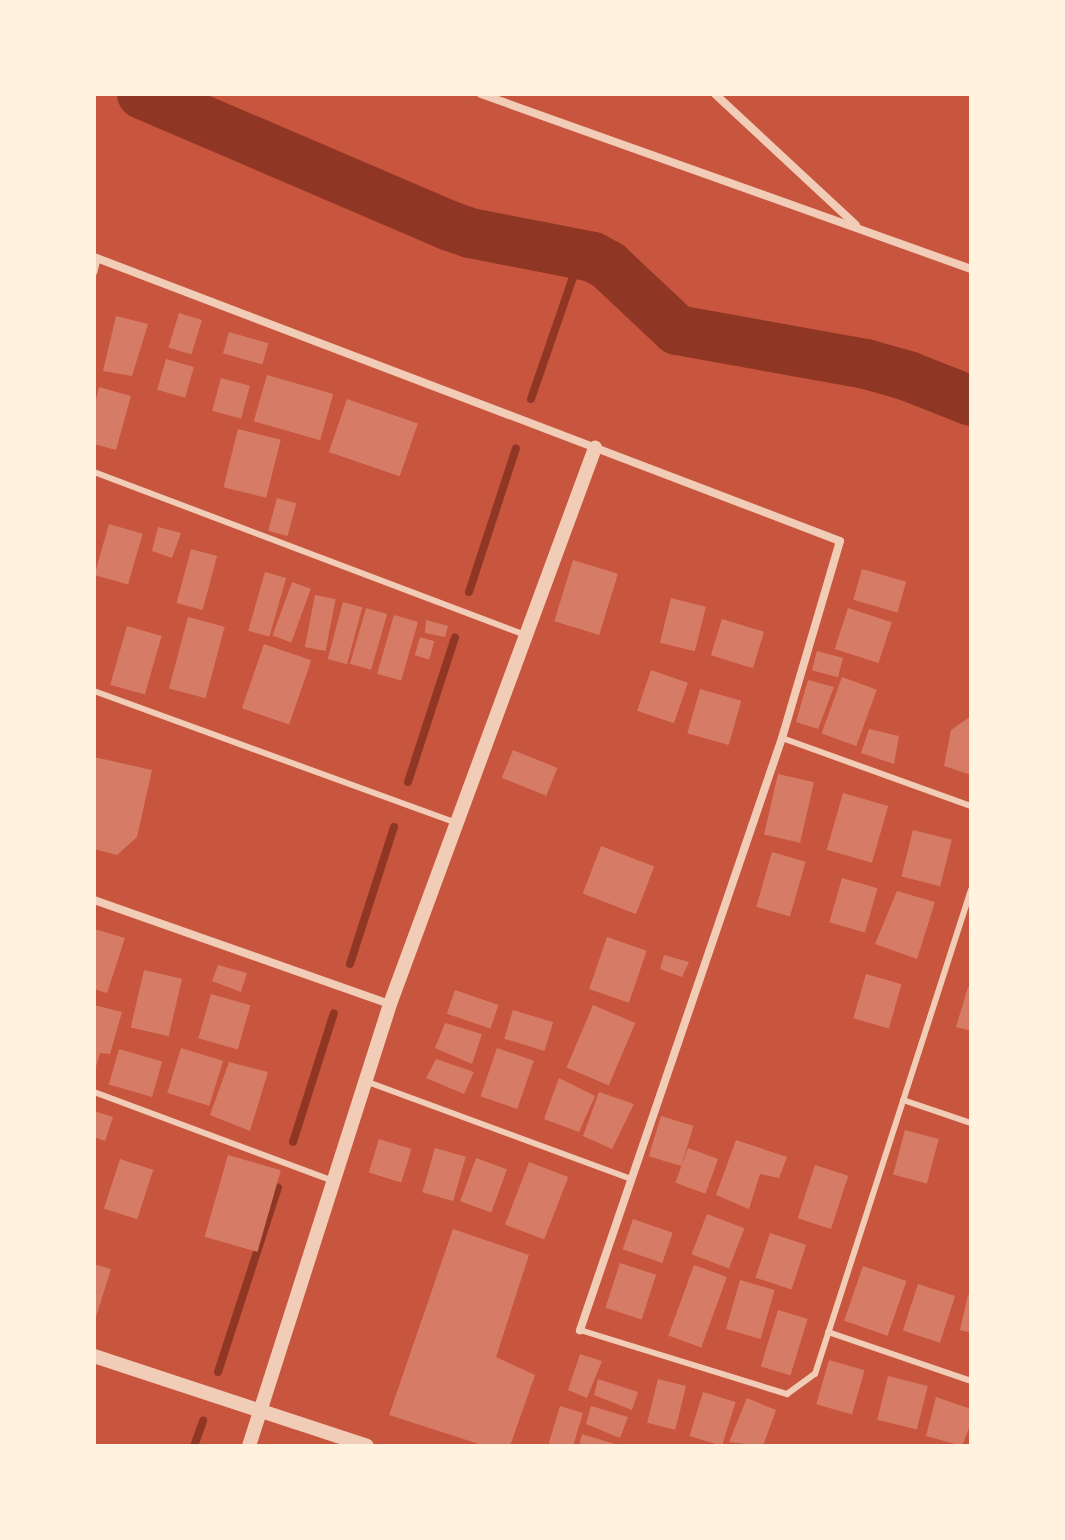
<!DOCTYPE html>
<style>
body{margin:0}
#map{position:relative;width:1065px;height:1540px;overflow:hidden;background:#c8553d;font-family:"PT Sans",sans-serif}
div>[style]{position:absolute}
.stream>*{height:8px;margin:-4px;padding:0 4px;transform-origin:4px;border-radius:4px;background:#8f3625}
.river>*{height:50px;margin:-25px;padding:0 25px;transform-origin:25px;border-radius:25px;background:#8f3625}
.building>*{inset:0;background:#d67c66;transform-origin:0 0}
.service>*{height:6px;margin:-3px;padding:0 3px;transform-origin:3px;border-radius:3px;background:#f1ccb7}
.minor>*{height:8px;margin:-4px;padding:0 4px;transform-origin:4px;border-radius:4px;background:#f1ccb7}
.tertiary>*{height:14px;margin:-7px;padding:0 7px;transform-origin:7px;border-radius:7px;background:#f1ccb7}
span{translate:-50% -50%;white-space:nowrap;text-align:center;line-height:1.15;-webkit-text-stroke:6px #fff3e0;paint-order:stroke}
.frame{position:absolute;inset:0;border:96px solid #fff3e0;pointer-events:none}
</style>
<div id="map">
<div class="stream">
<div style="left:531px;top:399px;width:153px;rotate:-71deg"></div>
<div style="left:469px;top:592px;width:151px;rotate:-71.9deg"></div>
<div style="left:408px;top:782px;width:152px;rotate:-72deg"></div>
<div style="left:350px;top:964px;width:144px;rotate:-72.2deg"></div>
<div style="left:293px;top:1142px;width:135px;rotate:-72.4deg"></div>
<div style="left:218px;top:1372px;width:194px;rotate:-72deg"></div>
<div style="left:194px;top:1446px;width:27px;rotate:-70deg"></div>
</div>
<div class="river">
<div style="left:142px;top:94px;width:335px;rotate:23.2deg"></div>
<div style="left:450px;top:226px;width:21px;rotate:19deg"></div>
<div style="left:470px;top:233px;width:125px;rotate:11deg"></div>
<div style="left:593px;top:257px;width:18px;rotate:29deg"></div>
<div style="left:609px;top:266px;width:93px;rotate:43.3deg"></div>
<div style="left:677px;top:330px;width:192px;rotate:10.2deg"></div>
<div style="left:866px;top:364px;width:44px;rotate:15.9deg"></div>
<div style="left:908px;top:376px;width:68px;rotate:21.6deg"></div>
</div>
<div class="building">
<div style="left:179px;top:313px;width:24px;height:36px;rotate:17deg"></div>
<div style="clip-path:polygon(116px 316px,148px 324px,132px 376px,103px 371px)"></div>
<div style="left:229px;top:332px;width:41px;height:22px;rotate:16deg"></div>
<div style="left:166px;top:359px;width:29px;height:32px;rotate:16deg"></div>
<div style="left:267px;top:375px;width:69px;height:48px;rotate:16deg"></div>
<div style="left:221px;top:378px;width:30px;height:34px;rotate:15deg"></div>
<div style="clip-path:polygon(99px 387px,131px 396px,116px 450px,94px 444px,94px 407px)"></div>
<div style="left:347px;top:399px;width:75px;height:56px;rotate:19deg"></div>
<div style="left:238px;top:429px;width:44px;height:60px;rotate:14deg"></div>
<div style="left:277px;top:498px;width:20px;height:34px;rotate:15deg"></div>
<div style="left:109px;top:524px;width:35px;height:53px;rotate:16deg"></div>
<div style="clip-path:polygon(158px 527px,181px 533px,172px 558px,152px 551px)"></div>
<div style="left:191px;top:549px;width:27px;height:56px;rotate:15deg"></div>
<div style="left:573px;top:560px;width:47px;height:64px;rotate:17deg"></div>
<div style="left:862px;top:569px;width:46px;height:32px;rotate:16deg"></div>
<div style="left:265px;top:572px;width:22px;height:61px;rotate:16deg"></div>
<div style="left:292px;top:582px;width:20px;height:57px;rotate:20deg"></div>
<div style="left:315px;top:595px;width:21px;height:53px;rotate:11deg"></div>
<div style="left:671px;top:598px;width:36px;height:46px;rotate:14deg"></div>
<div style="left:343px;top:602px;width:20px;height:59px;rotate:15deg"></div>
<div style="left:366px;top:608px;width:22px;height:58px;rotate:16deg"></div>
<div style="left:848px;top:608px;width:46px;height:43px;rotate:18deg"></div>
<div style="left:394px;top:615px;width:25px;height:61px;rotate:16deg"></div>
<div style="left:188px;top:617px;width:38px;height:74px;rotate:15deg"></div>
<div style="left:722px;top:619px;width:44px;height:38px;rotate:17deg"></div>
<div style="clip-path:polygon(426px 620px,448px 626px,445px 637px,425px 633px)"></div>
<div style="left:127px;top:626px;width:36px;height:61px;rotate:16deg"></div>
<div style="left:420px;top:637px;width:15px;height:19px;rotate:16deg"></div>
<div style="left:264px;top:644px;width:50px;height:68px;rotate:19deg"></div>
<div style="left:817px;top:651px;width:27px;height:20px;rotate:15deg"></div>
<div style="left:651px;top:670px;width:39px;height:43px;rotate:19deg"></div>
<div style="left:842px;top:677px;width:37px;height:60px;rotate:20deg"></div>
<div style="clip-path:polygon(808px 680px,834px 687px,818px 729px,796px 722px)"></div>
<div style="left:700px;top:689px;width:43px;height:46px;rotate:16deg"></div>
<div style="clip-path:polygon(971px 716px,971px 775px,944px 766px,951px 730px)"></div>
<div style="clip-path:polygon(869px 729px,899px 736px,894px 764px,861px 753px)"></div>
<div style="left:513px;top:750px;width:48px;height:30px;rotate:22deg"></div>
<div style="clip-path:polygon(94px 757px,152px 770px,137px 837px,117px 855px,94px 849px)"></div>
<div style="left:778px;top:774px;width:37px;height:62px;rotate:13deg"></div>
<div style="left:843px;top:793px;width:47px;height:59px;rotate:16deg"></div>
<div style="left:913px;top:830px;width:40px;height:48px;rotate:14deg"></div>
<div style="left:601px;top:846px;width:57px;height:51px;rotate:21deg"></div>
<div style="left:772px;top:852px;width:35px;height:57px;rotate:16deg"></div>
<div style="left:842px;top:878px;width:37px;height:46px;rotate:16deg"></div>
<div style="clip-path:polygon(897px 891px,935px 902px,917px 959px,875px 944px)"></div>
<div style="clip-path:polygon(94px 929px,125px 938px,107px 993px,94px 989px)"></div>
<div style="left:607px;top:937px;width:42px;height:55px;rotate:19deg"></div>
<div style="clip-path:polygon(664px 955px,689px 962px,682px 977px,660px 969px)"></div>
<div style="clip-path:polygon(218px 965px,247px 973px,241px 992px,212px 981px)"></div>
<div style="left:144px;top:970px;width:39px;height:59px;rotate:13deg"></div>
<div style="left:866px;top:974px;width:37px;height:46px;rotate:16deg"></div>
<div style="clip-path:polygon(968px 987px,971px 987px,971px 1031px,956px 1027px)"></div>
<div style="left:455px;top:990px;width:46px;height:25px;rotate:19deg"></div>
<div style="left:211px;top:994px;width:41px;height:46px;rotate:16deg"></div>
<div style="clip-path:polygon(94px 1005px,122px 1012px,110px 1054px,100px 1053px,95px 1070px)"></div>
<div style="left:593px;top:1005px;width:46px;height:68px;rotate:23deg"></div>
<div style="left:513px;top:1010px;width:42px;height:30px;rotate:17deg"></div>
<div style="clip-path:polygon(445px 1023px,482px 1034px,472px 1064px,435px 1048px)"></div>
<div style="left:181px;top:1048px;width:44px;height:47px;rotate:17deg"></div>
<div style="left:497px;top:1048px;width:39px;height:51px;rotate:19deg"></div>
<div style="left:119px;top:1049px;width:45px;height:37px;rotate:16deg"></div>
<div style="clip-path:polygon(436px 1059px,474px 1072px,464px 1094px,426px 1078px)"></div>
<div style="clip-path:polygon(229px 1062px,268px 1072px,250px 1131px,210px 1115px)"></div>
<div style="clip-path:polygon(559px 1078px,595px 1096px,579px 1132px,544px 1119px)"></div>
<div style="clip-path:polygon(599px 1092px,634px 1104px,612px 1149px,583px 1136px)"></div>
<div style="clip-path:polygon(94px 1111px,113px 1117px,105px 1141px,94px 1137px)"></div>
<div style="left:661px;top:1116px;width:34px;height:42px;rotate:17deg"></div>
<div style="left:905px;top:1130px;width:35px;height:46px;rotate:15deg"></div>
<div style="left:379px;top:1139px;width:34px;height:35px;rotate:17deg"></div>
<div style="clip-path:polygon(736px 1140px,787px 1157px,779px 1178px,760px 1174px,749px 1209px,716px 1195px)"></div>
<div style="left:435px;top:1148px;width:32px;height:46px;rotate:16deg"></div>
<div style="left:688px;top:1148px;width:32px;height:37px;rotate:20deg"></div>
<div style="left:228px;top:1155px;width:55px;height:85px;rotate:16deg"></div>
<div style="left:476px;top:1158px;width:33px;height:46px;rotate:20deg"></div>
<div style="left:120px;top:1159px;width:35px;height:52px;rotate:18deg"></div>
<div style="left:529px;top:1162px;width:42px;height:67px;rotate:21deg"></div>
<div style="left:815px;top:1165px;width:35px;height:56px;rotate:18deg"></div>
<div style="left:707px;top:1214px;width:40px;height:43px;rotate:21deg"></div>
<div style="left:633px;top:1219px;width:42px;height:32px;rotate:19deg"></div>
<div style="clip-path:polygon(453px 1229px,529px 1255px,496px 1357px,535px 1375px,510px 1446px,485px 1446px,389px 1415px)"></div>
<div style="left:770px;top:1233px;width:38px;height:47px;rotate:18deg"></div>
<div style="left:620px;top:1263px;width:38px;height:47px;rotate:18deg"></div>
<div style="clip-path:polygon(94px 1264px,111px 1269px,95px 1320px,94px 1320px)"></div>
<div style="left:694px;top:1265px;width:35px;height:75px;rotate:20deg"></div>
<div style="left:863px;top:1266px;width:46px;height:58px;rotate:19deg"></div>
<div style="left:740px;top:1280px;width:36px;height:51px;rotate:16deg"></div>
<div style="left:918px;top:1284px;width:39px;height:49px;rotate:18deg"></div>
<div style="clip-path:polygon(968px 1295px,971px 1296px,971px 1333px,960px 1330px)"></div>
<div style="left:778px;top:1310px;width:31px;height:59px;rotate:17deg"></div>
<div style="clip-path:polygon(580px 1354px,602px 1361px,587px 1398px,568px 1390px)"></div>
<div style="left:829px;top:1360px;width:37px;height:46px;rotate:16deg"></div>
<div style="left:888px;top:1376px;width:41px;height:45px;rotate:14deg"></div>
<div style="clip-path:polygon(598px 1379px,638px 1392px,632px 1410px,594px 1395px)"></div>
<div style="left:658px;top:1379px;width:29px;height:45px;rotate:14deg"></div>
<div style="left:703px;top:1392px;width:34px;height:46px;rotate:17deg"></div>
<div style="clip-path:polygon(936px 1397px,971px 1409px,971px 1423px,962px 1446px,926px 1436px)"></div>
<div style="clip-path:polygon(747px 1398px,776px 1410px,763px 1446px,729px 1442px)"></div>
<div style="clip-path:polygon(560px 1406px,583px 1413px,573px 1446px,548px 1446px)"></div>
<div style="clip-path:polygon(591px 1406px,628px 1417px,620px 1438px,586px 1424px)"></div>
<div style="clip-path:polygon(582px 1434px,618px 1445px,618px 1446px,579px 1446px)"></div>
</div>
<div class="service">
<div style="left:94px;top:273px;width:16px;rotate:-75deg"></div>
<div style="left:94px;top:472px;width:462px;rotate:20.7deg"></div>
<div style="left:94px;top:691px;width:386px;rotate:20deg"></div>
<div style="left:782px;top:738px;width:201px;rotate:19.8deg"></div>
<div style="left:365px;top:1081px;width:283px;rotate:20.2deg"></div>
<div style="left:94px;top:1092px;width:255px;rotate:20.4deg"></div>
<div style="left:903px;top:1100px;width:72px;rotate:18.7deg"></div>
<div style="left:580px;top:1330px;width:217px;rotate:17.2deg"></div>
<div style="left:787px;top:1394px;width:34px;rotate:-36deg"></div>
<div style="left:815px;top:1374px;width:509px;rotate:-72.14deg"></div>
<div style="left:828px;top:1332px;width:151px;rotate:18.9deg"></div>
</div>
<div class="minor">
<div style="left:481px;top:94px;width:520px;rotate:19.65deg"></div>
<div style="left:715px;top:94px;width:192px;rotate:42.9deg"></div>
<div style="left:94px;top:257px;width:798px;rotate:20.84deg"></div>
<div style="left:840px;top:541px;width:205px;rotate:106.4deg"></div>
<div style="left:782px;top:738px;width:626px;rotate:108.84deg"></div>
<div style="left:94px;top:900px;width:314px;rotate:19.4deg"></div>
</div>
<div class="tertiary">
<div style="left:94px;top:1356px;width:287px;rotate:18.2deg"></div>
<div style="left:249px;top:1446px;width:464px;rotate:-72.3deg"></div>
<div style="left:390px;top:1004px;width:593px;rotate:-69.76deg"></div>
</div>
<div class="frame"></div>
</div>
